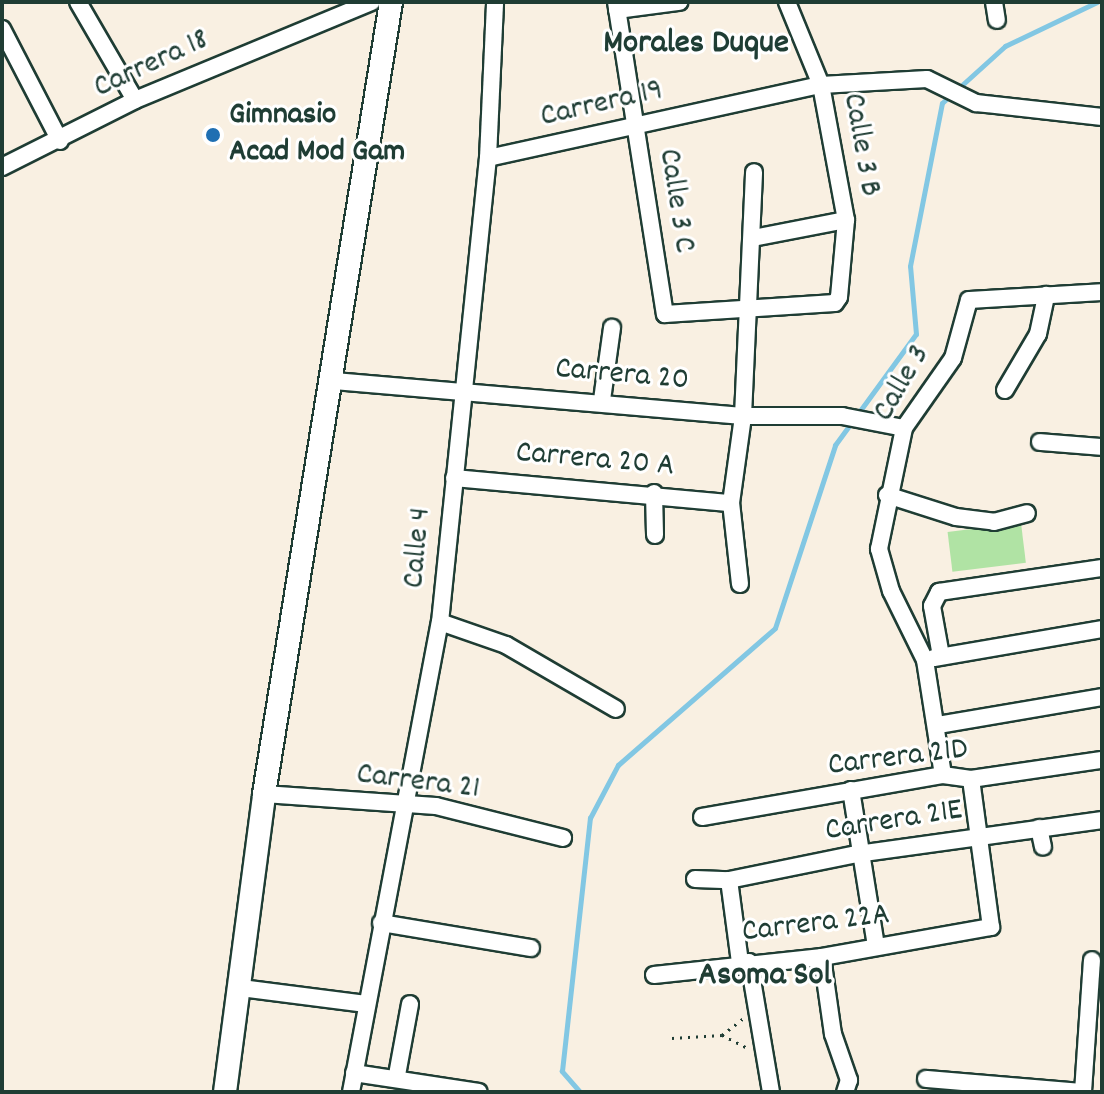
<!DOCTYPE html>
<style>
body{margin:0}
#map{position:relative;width:1104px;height:1094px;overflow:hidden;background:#f9f0e2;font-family:Dekko,sans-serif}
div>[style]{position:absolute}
.green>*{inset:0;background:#b0e3a4;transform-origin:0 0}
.stream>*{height:5px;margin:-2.5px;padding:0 2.5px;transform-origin:2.5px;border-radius:2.5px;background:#82c7e3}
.path>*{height:3px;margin-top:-1.5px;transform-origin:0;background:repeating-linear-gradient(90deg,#1f3d34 0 2px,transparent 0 8px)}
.roads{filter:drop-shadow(2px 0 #1f3d34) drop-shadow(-2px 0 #1f3d34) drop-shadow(0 2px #1f3d34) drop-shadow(0 -2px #1f3d34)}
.street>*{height:16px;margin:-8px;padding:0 8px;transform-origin:8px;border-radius:8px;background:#fff}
.secondary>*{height:22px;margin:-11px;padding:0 11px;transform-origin:11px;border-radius:11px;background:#fff}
.dots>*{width:22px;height:22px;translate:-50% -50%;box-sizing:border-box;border:4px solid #fff;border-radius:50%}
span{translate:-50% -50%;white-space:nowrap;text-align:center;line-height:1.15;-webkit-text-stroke:6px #fff;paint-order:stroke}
.street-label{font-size:32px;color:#1f3d34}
.poi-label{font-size:32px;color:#1f3d34;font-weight:700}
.left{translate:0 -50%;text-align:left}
.neighbourhood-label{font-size:34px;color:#1f3d34;font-weight:700}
.frame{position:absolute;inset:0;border:4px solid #1f3d34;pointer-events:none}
</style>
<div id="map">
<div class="green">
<div style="left:1021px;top:523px;width:40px;height:74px;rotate:83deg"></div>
</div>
<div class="stream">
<div style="left:580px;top:1092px;width:28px;rotate:-131deg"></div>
<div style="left:562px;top:1071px;width:255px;rotate:-83.7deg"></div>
<div style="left:590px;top:818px;width:60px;rotate:-62.2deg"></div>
<div style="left:618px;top:765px;width:208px;rotate:-41.1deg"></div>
<div style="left:775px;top:628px;width:193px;rotate:-71.8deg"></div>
<div style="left:835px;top:445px;width:137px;rotate:-53.9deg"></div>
<div style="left:916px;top:334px;width:68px;rotate:-95deg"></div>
<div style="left:910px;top:266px;width:166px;rotate:-78.9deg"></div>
<div style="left:942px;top:103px;width:85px;rotate:-42.1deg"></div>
<div style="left:1005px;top:46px;width:102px;rotate:-25.6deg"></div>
</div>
<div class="path">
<div style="left:722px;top:1035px;width:28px;rotate:-38deg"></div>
<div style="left:672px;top:1038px;width:50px;rotate:-3.4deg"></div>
<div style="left:722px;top:1035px;width:29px;rotate:27deg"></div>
</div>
<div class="roads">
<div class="street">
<div style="left:78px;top:2px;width:113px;rotate:59.8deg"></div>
<div style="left:616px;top:2px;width:316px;rotate:81.1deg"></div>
<div style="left:665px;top:314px;width:170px;rotate:-3.7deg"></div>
<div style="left:835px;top:303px;width:7px;rotate:-56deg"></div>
<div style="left:839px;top:297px;width:77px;rotate:-84.8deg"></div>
<div style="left:846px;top:220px;width:137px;rotate:-100.5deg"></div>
<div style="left:821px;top:85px;width:90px;rotate:-112.3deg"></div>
<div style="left:994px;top:2px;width:18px;rotate:81deg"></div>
<div style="left:617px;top:10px;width:63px;rotate:-7.4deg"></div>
<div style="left:2px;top:29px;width:126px;rotate:62.6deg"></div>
<div style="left:488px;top:158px;width:341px;rotate:-12.4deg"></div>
<div style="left:821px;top:85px;width:106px;rotate:-3.2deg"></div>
<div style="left:927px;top:79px;width:55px;rotate:26.1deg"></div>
<div style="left:976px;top:103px;width:127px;rotate:6.3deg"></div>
<div style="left:2px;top:167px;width:149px;rotate:-26.7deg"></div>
<div style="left:135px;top:100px;width:256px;rotate:-22.5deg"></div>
<div style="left:753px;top:238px;width:95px;rotate:-11deg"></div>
<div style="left:334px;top:381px;width:410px;rotate:4.9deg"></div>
<div style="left:743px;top:416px;width:99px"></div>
<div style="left:842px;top:416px;width:63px;rotate:11deg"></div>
<div style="left:1005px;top:390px;width:65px;rotate:-59.5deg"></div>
<div style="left:1038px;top:334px;width:40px;rotate:-78deg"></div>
<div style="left:602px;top:400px;width:73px;rotate:-82.1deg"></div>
<div style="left:1040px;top:442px;width:62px;rotate:4.6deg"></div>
<div style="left:454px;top:478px;width:278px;rotate:5.2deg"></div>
<div style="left:654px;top:493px;width:42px;rotate:88.6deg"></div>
<div style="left:887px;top:495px;width:72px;rotate:17.7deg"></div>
<div style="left:956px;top:517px;width:38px;rotate:7deg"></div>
<div style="left:994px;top:522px;width:34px;rotate:-15deg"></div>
<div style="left:740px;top:584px;width:81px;rotate:-96.3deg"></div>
<div style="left:731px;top:503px;width:88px;rotate:-82.1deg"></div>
<div style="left:743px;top:416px;width:244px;rotate:-87.4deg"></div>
<div style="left:440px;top:622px;width:70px;rotate:19.2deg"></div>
<div style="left:506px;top:645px;width:127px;rotate:30.2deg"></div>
<div style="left:941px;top:656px;width:51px;rotate:-100.2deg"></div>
<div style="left:932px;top:606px;width:16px;rotate:-63deg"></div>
<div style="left:939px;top:592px;width:165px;rotate:-8.4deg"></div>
<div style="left:934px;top:658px;width:170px;rotate:-9.8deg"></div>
<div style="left:938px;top:725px;width:166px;rotate:-9.7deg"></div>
<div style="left:943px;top:775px;width:116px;rotate:-98.9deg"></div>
<div style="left:925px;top:660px;width:77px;rotate:-116.2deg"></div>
<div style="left:891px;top:591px;width:44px;rotate:-105.9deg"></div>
<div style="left:879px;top:549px;width:124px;rotate:-78.3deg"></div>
<div style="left:904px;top:428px;width:85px;rotate:-55deg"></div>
<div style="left:953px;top:358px;width:60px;rotate:-74.6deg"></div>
<div style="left:969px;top:300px;width:133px;rotate:-3.4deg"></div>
<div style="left:851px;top:790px;width:158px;rotate:80.9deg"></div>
<div style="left:264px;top:794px;width:172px;rotate:4deg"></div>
<div style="left:436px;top:806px;width:131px;rotate:14.1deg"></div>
<div style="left:702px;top:817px;width:245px;rotate:-9.9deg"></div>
<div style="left:943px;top:775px;width:28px;rotate:8deg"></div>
<div style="left:971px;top:779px;width:132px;rotate:-8.3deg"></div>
<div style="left:1039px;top:828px;width:19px;rotate:78deg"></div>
<div style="left:695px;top:879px;width:34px;rotate:2deg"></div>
<div style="left:729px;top:880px;width:131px;rotate:-11.5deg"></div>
<div style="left:857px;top:854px;width:247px;rotate:-7.9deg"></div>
<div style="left:729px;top:880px;width:83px;rotate:82.4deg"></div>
<div style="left:381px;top:923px;width:152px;rotate:9.5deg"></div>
<div style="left:822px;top:957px;width:78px;rotate:81.9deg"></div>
<div style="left:833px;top:1034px;width:49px;rotate:70.8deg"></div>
<div style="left:849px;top:1080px;width:13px;rotate:108deg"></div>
<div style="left:749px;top:962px;width:132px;rotate:80.4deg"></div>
<div style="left:654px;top:975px;width:169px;rotate:-6.1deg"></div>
<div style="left:822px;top:957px;width:172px;rotate:-10.1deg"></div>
<div style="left:991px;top:927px;width:149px;rotate:-97.7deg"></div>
<div style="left:241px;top:988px;width:126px;rotate:7.3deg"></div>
<div style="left:354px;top:1073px;width:126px;rotate:8.6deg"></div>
<div style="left:397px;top:1075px;width:72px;rotate:-79.6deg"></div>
<div style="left:926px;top:1079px;width:157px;rotate:4.8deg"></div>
<div style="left:351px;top:1092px;width:478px;rotate:-79.3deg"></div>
<div style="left:440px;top:622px;width:466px;rotate:-84.1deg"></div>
<div style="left:488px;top:158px;width:156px;rotate:-87.4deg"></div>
<div style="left:1083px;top:1092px;width:132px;rotate:-86.1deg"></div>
</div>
<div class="secondary">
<div style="left:225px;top:1092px;width:301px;rotate:-82.5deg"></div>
<div style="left:264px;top:794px;width:802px;rotate:-80.89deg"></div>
</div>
</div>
<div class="dots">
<div style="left:213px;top:135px;background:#1f6fb2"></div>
</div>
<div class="street-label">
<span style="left:152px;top:65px;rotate:-25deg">Carrera 18</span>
<span style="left:602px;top:105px;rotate:-13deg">Carrera 19</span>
<span style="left:860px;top:145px;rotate:80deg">Calle 3 B</span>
<span style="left:675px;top:201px;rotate:81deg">Calle 3 C</span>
<span style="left:622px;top:376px;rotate:5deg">Carrera 20</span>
<span style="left:903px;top:384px;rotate:-60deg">Calle 3</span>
<span style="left:595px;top:461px;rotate:5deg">Carrera 20 A</span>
<span style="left:419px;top:548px;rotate:-85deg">Calle 4</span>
<span style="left:898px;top:759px;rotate:-7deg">Carrera 21D</span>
<span style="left:418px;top:783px;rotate:7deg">Carrera 21</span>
<span style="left:894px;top:822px;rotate:-9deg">Carrera 21E</span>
<span style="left:816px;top:925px;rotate:-7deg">Carrera 22A</span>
</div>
<div class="poi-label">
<span class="left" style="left:229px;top:135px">Gimnasio<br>Acad Mod Gam</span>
</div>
<div class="neighbourhood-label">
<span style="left:696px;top:45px">Morales Duque</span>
<span style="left:765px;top:977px">Asoma Sol</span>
</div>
<div class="frame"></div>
</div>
